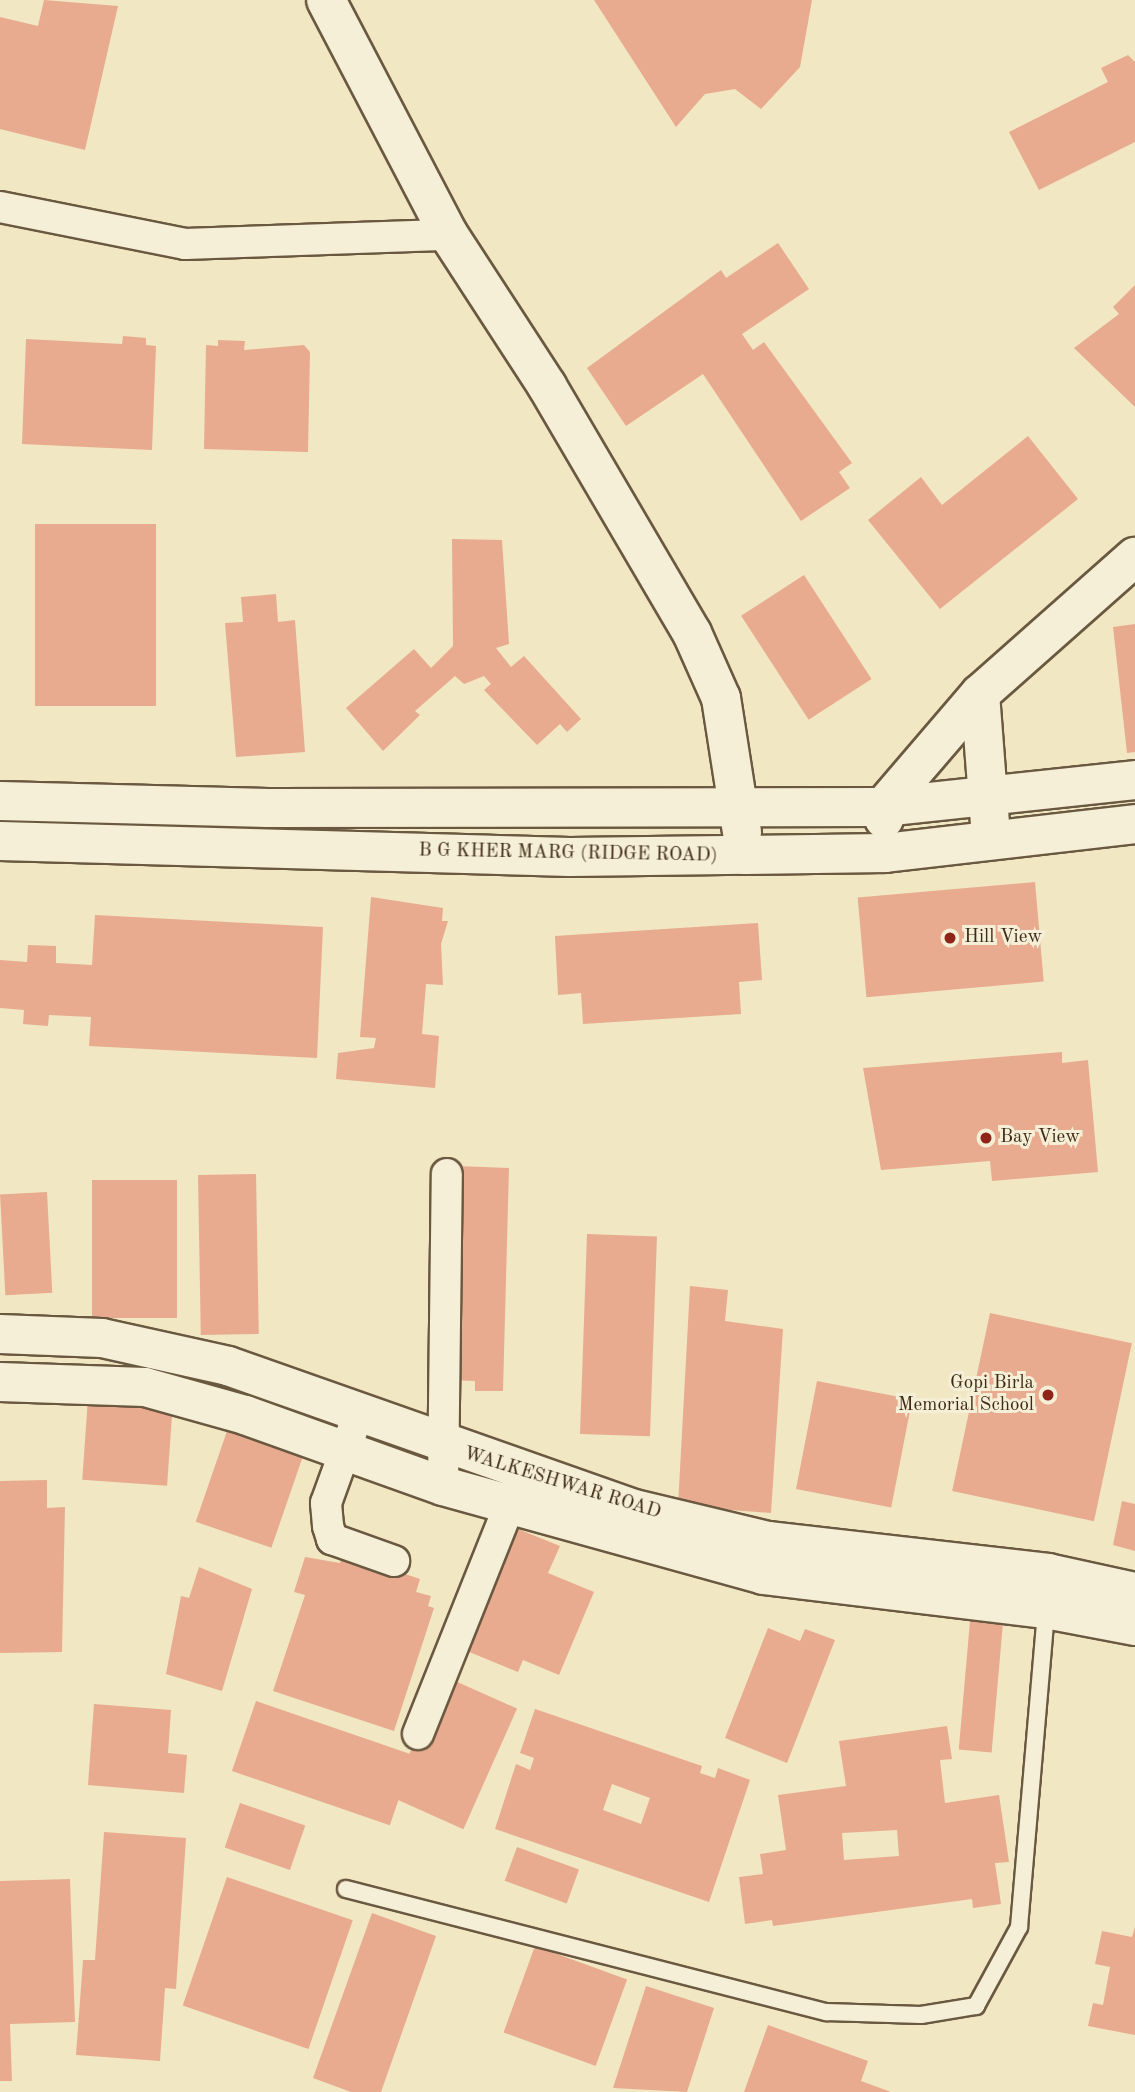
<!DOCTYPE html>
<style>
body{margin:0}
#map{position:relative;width:1135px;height:2092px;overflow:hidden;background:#f1e7c2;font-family:"Old Standard TT",serif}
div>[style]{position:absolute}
.building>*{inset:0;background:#e8ab8f;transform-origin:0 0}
.roads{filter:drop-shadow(2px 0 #6a5940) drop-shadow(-2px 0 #6a5940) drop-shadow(0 2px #6a5940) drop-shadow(0 -2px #6a5940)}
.lane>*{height:16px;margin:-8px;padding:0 8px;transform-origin:8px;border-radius:8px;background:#f6efd7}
.street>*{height:30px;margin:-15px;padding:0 15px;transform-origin:15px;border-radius:15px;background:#f6efd7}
.secondary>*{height:38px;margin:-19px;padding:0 19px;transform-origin:19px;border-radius:19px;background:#f6efd7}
.dots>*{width:19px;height:19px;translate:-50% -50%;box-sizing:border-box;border:4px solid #f6efd7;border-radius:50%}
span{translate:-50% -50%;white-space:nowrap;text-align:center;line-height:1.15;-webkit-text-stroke:6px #f6efd7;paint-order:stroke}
.street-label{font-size:19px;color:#3d2a14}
.poi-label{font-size:19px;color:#3d2a14}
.left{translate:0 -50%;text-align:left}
.right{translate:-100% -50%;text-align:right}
</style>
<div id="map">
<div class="building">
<div style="clip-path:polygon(44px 0,118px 6px,85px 150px,0 129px,0 17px,38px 26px)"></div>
<div style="clip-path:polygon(594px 0,812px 0,800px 67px,761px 109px,735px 89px,705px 94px,676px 127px)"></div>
<div style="clip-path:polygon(1128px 55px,1135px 62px,1135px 142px,1039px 190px,1009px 132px,1108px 82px,1101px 68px)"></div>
<div style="clip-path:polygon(778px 243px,809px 289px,742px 334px,753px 350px,764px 342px,852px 463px,839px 472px,850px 488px,801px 521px,703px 374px,626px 426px,587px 368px,721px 270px,726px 278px)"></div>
<div style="clip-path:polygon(1135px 285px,1135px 407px,1074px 348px,1119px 314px,1113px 307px)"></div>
<div style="clip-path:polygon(123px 336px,146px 338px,146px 345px,156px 346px,152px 450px,22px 444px,26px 339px,122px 344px)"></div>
<div style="clip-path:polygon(218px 340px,245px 341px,244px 350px,304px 345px,310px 352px,308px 452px,204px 449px,206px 345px,218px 346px)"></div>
<div style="clip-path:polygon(1028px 436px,1078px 499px,940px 609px,868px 520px,921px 477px,942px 505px)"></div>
<div style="left:156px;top:524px;width:182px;height:121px;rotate:90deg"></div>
<div style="clip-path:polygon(452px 539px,502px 540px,509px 644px,496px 648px,511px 667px,524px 656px,581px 719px,567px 732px,560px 724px,537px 745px,484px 690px,491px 684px,484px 676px,464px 684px,455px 676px,415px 711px,420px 715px,383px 751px,346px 708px,414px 649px,431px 668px,453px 646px)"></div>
<div style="left:804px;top:575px;width:124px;height:75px;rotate:57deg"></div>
<div style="clip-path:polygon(276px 594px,278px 622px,295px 620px,305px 752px,236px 757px,225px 623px,243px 622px,241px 597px)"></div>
<div style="clip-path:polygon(1135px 624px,1135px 752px,1127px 753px,1113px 627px)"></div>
<div style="left:1035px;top:882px;width:100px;height:178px;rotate:85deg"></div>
<div style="clip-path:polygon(371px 897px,443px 908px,442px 921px,448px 921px,441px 944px,443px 985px,426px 984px,422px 1034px,439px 1036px,435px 1088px,336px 1079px,338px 1053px,374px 1048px,376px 1038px,360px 1037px)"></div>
<div style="clip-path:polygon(95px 915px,323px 927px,317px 1058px,89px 1046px,91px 1017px,49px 1015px,48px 1026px,23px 1024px,24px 1010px,0 1008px,0 960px,27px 962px,28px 945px,56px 946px,56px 963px,92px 965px)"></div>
<div style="clip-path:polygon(758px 923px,762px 980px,739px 982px,741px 1014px,583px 1024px,581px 993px,558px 995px,555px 936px)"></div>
<div style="clip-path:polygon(1062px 1052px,1062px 1063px,1088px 1060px,1098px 1172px,992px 1181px,990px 1161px,881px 1170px,863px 1068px)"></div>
<div style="clip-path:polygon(456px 1166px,509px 1168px,503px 1391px,475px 1391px,475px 1381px,450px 1380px)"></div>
<div style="left:256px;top:1174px;width:160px;height:58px;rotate:89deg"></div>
<div style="left:177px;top:1180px;width:138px;height:85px;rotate:90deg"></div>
<div style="left:47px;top:1192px;width:101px;height:47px;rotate:87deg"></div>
<div style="left:587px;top:1234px;width:70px;height:200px;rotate:2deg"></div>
<div style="clip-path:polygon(690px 1286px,728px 1290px,725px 1321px,783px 1329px,771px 1513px,678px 1506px)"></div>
<div style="left:990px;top:1313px;width:145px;height:182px;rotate:12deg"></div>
<div style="left:817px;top:1381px;width:97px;height:110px;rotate:11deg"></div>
<div style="left:88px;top:1398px;width:85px;height:82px;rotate:4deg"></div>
<div style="left:227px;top:1431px;width:80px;height:96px;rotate:19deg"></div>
<div style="clip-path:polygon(47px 1480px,47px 1508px,65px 1507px,62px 1652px,0 1653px,0 1481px)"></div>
<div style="clip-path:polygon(1122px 1501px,1135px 1504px,1135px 1551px,1113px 1545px)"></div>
<div style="clip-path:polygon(513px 1527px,560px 1546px,548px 1573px,594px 1592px,559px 1675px,523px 1660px,518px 1672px,462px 1649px)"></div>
<div style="clip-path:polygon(343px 1553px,420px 1579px,416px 1592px,431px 1596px,428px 1606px,434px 1608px,394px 1731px,273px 1691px,305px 1595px,294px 1592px,305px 1557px,340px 1563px)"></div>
<div style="clip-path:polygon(199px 1567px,252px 1589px,222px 1691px,166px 1674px,181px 1596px,189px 1598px)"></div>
<div style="left:970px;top:1621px;width:33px;height:129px;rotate:5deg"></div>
<div style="clip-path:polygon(768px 1628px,800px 1641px,805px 1629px,835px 1640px,787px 1763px,725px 1738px)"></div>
<div style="left:444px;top:1676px;width:80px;height:132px;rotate:24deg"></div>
<div style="left:256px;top:1701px;width:167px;height:74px;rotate:19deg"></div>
<div style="clip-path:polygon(94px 1704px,171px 1710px,168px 1753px,187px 1755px,184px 1793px,88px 1785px)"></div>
<div style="clip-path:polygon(evenodd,535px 1709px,702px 1766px,700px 1773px,715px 1778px,718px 1768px,750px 1780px,709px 1902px,495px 1829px,516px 1764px,530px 1770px,534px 1758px,520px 1753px,535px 1709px,612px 1784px,650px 1798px,641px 1824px,603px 1810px,612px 1784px)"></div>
<div style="clip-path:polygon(evenodd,947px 1726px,952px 1759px,940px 1760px,945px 1803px,999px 1795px,1009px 1862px,995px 1863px,1001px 1904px,973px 1908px,972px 1899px,773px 1926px,772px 1920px,745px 1924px,739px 1877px,763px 1874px,760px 1854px,786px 1850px,778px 1795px,846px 1786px,839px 1741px,947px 1726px,897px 1830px,899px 1856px,844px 1860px,842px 1833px,897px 1830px)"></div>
<div style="left:240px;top:1803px;width:69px;height:47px;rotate:19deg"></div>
<div style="clip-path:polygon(104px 1832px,186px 1838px,176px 1989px,165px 1988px,160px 2061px,76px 2055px,83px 1960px,95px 1960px)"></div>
<div style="left:517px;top:1847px;width:66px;height:36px;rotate:20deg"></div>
<div style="left:227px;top:1877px;width:133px;height:136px;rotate:19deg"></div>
<div style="clip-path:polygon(70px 1879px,75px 2022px,10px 2024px,12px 2081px,0 2081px,0 1881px)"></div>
<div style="clip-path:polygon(372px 1913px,436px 1936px,381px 2092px,351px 2092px,313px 2078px)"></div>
<div style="clip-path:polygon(1135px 1927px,1135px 2035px,1088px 2026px,1093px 2003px,1103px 2005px,1110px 1967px,1095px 1964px,1102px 1931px,1132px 1937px)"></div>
<div style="left:535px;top:1946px;width:98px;height:92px;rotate:20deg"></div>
<div style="clip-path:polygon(646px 1986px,714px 2008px,687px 2092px,613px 2088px)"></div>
<div style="clip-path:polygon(768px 2025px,868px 2061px,861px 2081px,891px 2092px,744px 2092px)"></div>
</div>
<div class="roads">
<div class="lane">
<div style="left:346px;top:1889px;width:496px;rotate:14.4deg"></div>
<div style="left:826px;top:2012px;width:95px;rotate:1.8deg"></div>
<div style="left:921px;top:2015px;width:56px;rotate:-9.3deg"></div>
<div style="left:976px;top:2006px;width:90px;rotate:-61.4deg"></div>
<div style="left:1019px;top:1927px;width:319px;rotate:-85.1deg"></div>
</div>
<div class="street">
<div style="left:0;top:207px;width:189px;rotate:11.3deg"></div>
<div style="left:185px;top:244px;width:264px;rotate:-2deg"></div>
<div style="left:359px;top:1412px;width:97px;rotate:109.9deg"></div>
<div style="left:326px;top:1503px;width:23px;rotate:85deg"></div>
<div style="left:328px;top:1526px;width:14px;rotate:73deg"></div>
<div style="left:332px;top:1539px;width:66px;rotate:19.5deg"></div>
<div style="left:443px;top:1486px;width:312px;rotate:-89.3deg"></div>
<div style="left:418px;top:1734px;width:267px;rotate:-68.2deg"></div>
</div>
<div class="secondary">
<div style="left:326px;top:0;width:265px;rotate:62.4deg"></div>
<div style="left:449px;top:235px;width:180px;rotate:57deg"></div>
<div style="left:547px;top:386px;width:286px;rotate:59.6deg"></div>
<div style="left:692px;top:633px;width:71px;rotate:66deg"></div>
<div style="left:721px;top:698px;width:136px;rotate:81.1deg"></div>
<div style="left:980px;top:694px;width:130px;rotate:85.6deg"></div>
<div style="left:0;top:801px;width:268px;rotate:1.5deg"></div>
<div style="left:268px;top:808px;width:615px;rotate:-0.09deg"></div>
<div style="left:883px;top:807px;width:253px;rotate:-6.1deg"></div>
<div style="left:884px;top:819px;width:12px;rotate:-95deg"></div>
<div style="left:883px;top:807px;width:149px;rotate:-49.4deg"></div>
<div style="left:980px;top:694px;width:207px;rotate:-41.5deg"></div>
<div style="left:0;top:841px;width:570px;rotate:1.61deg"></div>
<div style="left:570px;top:857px;width:175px;rotate:-0.7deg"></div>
<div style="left:745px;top:855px;width:140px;rotate:-0.8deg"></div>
<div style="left:885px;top:853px;width:252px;rotate:-6.6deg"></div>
<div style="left:0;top:1334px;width:102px;rotate:2.2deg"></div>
<div style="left:102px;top:1338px;width:129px;rotate:12.5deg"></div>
<div style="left:228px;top:1366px;width:430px;rotate:19.4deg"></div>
<div style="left:634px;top:1509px;width:138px;rotate:13.4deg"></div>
<div style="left:768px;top:1541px;width:282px;rotate:6.5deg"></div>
<div style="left:1048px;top:1573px;width:89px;rotate:12.3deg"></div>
<div style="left:0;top:1382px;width:145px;rotate:2deg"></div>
<div style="left:145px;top:1387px;width:104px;rotate:15.6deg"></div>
<div style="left:245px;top:1415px;width:210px;rotate:19.7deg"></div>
<div style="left:443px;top:1486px;width:332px;rotate:15.5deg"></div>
<div style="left:763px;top:1575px;width:285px;rotate:6.9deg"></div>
<div style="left:1046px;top:1609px;width:91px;rotate:10.8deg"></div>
</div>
</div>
<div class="dots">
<div style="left:950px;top:938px;background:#8f2418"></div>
<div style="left:986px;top:1138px;background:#8f2418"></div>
<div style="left:1048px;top:1395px;background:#8f2418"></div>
</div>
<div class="street-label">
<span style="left:568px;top:854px;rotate:1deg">B G KHER MARG (RIDGE ROAD)</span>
<span style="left:562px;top:1484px;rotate:17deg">WALKESHWAR ROAD</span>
</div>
<div class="poi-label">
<span class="left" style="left:964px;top:938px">Hill View</span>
<span class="left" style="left:1000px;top:1138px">Bay View</span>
<span class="right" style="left:1034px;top:1395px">Gopi Birla<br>Memorial School</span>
</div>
</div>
